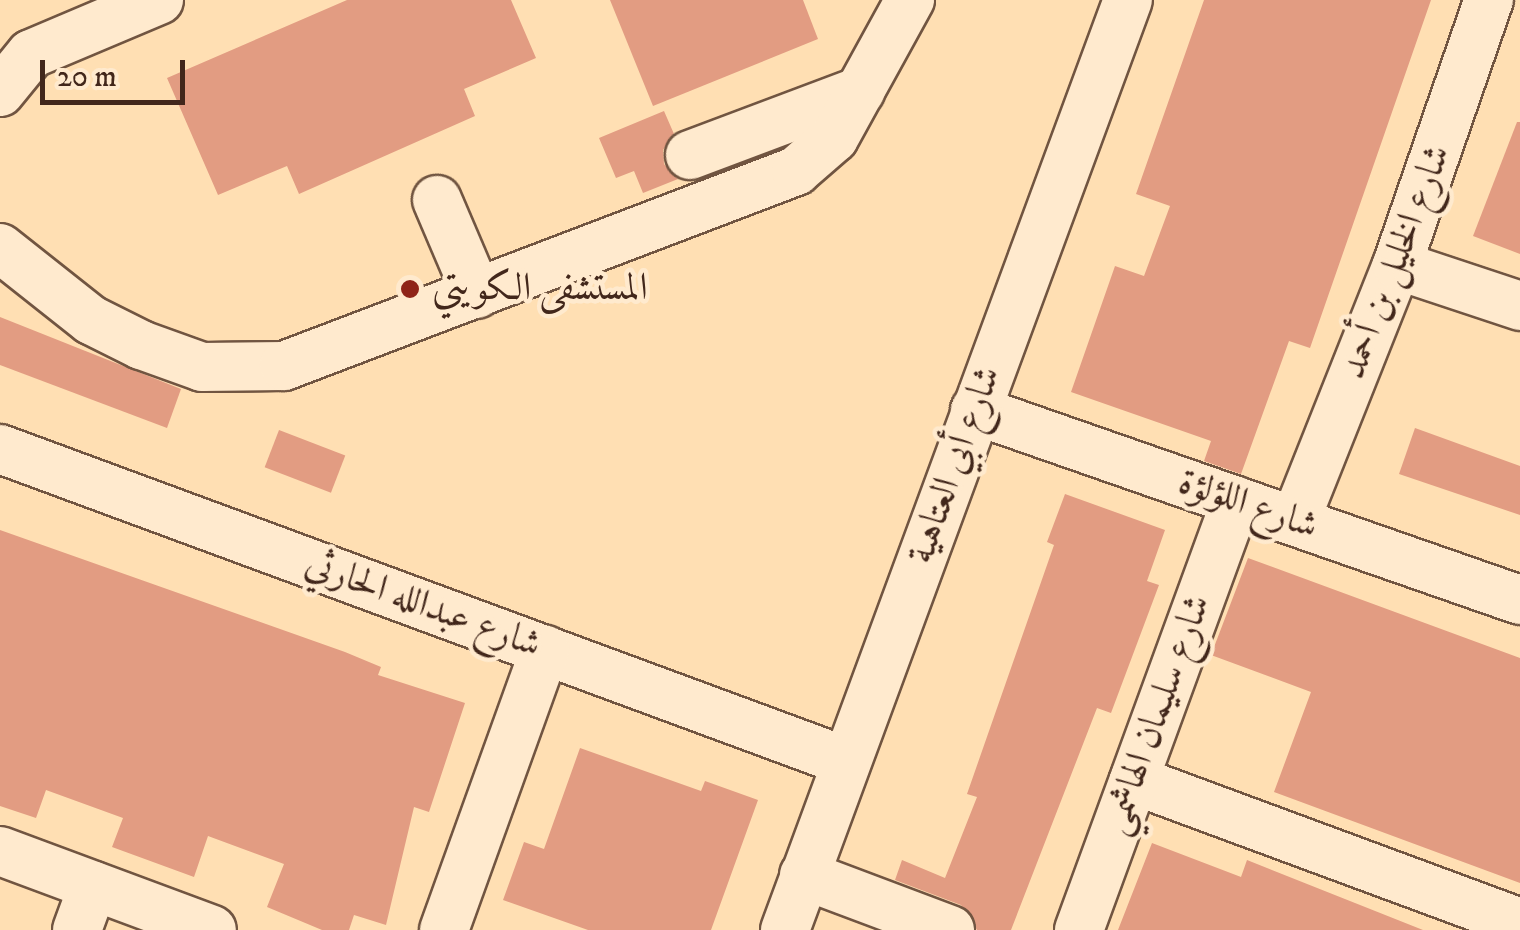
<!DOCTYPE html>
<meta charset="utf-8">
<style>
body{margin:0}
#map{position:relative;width:1520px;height:930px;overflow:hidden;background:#ffdfb3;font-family:"IM FELL DW Pica",Amiri,serif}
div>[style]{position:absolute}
.building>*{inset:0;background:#e29c82;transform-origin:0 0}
.roads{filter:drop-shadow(2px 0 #715541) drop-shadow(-2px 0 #715541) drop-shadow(0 2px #715541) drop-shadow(0 -2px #715541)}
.minor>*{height:48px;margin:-24px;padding:0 24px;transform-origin:24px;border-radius:24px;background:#ffeace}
.dots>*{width:28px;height:28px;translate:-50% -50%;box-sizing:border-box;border:5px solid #ffeace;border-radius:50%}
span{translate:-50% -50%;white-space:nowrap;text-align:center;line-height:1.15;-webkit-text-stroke:9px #ffeace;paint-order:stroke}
.street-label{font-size:38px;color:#42271b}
.poi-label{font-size:38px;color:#42271b}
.left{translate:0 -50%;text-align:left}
.scale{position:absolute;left:40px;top:60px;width:145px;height:45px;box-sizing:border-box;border:5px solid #42271b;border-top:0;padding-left:12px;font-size:30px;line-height:35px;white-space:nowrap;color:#42271b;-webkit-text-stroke:8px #ffeace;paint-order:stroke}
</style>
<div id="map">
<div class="building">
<div style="clip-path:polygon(347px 0,511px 0,536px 58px,464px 89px,475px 116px,299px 194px,287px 166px,218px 195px,167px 78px)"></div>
<div style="clip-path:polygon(610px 0,803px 0,818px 39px,653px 106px)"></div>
<div style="clip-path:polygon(1204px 0,1431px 0,1310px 348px,1289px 341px,1241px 474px,1204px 461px,1211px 441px,1071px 392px,1115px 266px,1144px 276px,1170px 206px,1136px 194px)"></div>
<div style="clip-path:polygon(664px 111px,674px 134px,663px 150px,664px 164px,678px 179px,643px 193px,634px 171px,616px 178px,599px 138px)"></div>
<div style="clip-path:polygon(1517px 122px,1520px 122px,1520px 254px,1473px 236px)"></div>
<div style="clip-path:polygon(0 317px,181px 389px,167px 428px,0 365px)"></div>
<div style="clip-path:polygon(1415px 428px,1520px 466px,1520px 515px,1399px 474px)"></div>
<div style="left:279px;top:430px;width:71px;height:40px;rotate:21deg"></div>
<div style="clip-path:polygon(1065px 494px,1165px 530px,1147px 581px,1159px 585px,1111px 713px,1097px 708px,1011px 930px,977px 930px,961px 905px,895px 880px,902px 860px,945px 878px,977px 797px,967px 794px,1054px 545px,1047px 542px)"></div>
<div style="clip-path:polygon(0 530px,345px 652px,381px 667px,378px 675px,465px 703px,429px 812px,414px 807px,386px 925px,354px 915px,349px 930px,322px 930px,267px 907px,284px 864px,208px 836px,194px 877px,112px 847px,123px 818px,46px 790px,36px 818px,0 806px)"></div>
<div style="clip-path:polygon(1248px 558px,1520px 658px,1520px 883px,1274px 792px,1311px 692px,1211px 655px)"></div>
<div style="clip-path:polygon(580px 748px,701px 791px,705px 781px,758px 800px,711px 930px,588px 930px,503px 900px,524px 842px,544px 849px)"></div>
<div style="clip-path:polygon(1152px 843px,1241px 877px,1247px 860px,1423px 930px,1118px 930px)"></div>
</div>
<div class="roads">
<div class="minor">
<div style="left:0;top:92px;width:49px;rotate:-50.8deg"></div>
<div style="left:31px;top:54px;width:139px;rotate:-22.9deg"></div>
<div style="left:690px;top:155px;width:182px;rotate:-20.6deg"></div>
<div style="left:437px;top:200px;width:102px;rotate:66.9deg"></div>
<div style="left:0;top:248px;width:116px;rotate:38.4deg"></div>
<div style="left:91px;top:320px;width:56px;rotate:26.6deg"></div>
<div style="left:141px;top:345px;width:65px;rotate:19.8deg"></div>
<div style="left:202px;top:367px;width:82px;rotate:-0.7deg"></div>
<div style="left:284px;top:366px;width:548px;rotate:-20.85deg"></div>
<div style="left:796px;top:171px;width:50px;rotate:-41deg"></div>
<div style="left:834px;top:138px;width:158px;rotate:-61.2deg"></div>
<div style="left:1397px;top:265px;width:130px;rotate:18.4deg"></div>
<div style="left:975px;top:410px;width:577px;rotate:19.22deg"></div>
<div style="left:0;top:449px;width:901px;rotate:20.27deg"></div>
<div style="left:1295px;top:521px;width:276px;rotate:-68.3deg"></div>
<div style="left:1397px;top:265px;width:281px;rotate:-70.9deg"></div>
<div style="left:1134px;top:780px;width:412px;rotate:20.3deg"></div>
<div style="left:0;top:851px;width:226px;rotate:20.4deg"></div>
<div style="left:804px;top:875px;width:156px;rotate:20.6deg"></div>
<div style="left:77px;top:930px;width:47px;rotate:-70deg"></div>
<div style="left:444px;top:930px;width:298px;rotate:-70.2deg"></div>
<div style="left:785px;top:930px;width:991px;rotate:-69.76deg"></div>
<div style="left:1079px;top:930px;width:457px;rotate:-69.9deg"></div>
</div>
</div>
<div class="dots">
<div style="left:410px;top:289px;background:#8f2418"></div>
</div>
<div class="street-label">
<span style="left:1396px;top:262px;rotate:-69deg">شارع الخليل بن أحمد</span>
<span style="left:955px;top:465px;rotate:-70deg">شارع أبي العتاهية</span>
<span style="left:1248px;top:505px;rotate:19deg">شارع اللؤلؤة</span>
<span style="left:423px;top:605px;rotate:20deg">شارع عبدالله الحارثي</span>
<span style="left:1157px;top:715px;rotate:-70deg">شارع سليمان الهاشمي</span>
</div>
<div class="poi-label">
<span class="left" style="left:432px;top:289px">المستشفى الكويتي</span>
</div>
<div class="scale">20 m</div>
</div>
